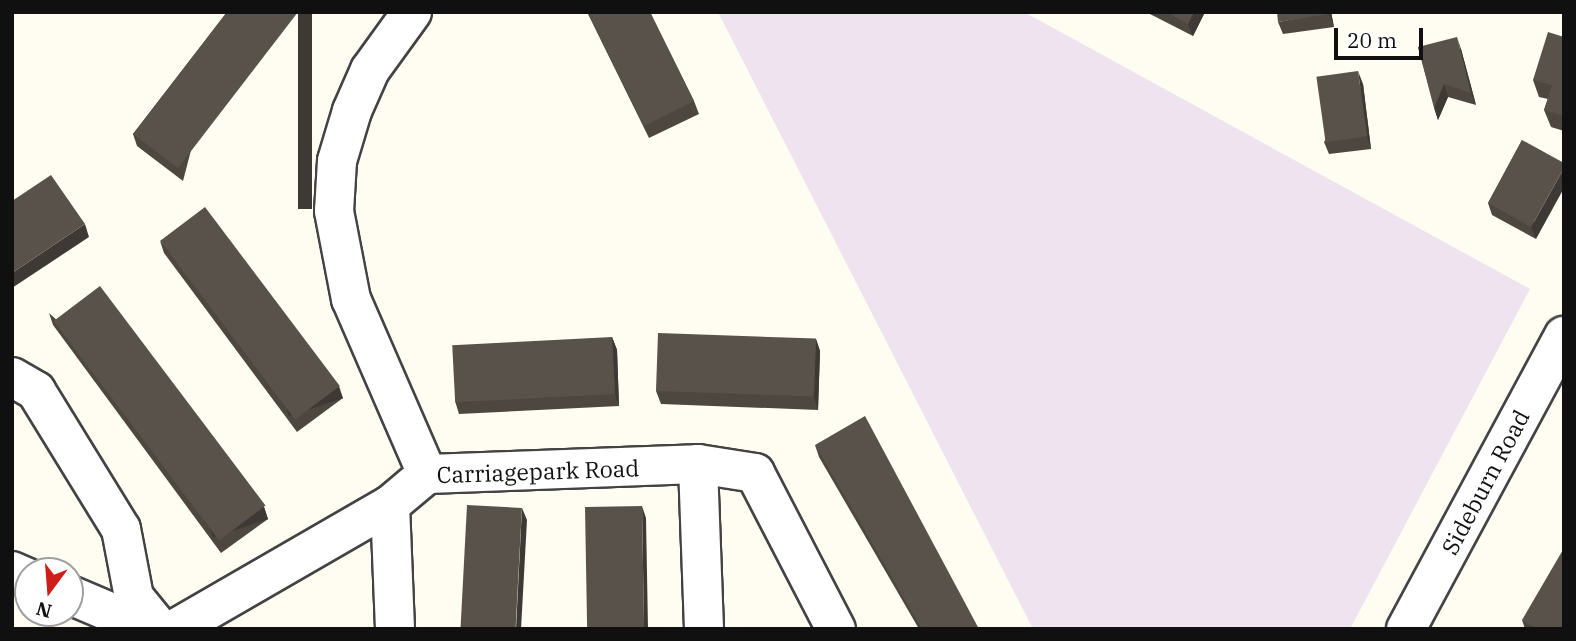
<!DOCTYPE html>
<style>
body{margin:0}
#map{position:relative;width:1576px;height:641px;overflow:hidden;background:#fffdf2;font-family:"IBM Plex Serif",serif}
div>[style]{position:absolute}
.industrial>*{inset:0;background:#eee3ef}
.roads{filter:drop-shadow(2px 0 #434343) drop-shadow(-2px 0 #434343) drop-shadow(0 2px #434343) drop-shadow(0 -2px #434343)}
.minor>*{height:38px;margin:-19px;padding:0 19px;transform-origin:19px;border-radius:19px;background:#fff}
.wall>*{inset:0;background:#4d4740}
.shaded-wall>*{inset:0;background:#3e3934;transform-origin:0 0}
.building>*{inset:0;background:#59524b;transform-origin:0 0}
span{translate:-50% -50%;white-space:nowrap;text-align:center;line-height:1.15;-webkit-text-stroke:7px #fff;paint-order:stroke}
.street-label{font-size:23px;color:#101010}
.frame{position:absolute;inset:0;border:14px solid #101010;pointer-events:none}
.north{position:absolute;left:14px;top:557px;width:70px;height:70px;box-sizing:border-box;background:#fff;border:2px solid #9f9f9f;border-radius:50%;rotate:196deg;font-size:19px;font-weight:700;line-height:28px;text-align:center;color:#101010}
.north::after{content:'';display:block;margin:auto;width:24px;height:32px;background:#ce1e19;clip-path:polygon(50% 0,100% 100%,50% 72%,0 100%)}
.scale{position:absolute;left:1334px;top:28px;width:89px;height:32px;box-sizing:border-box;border:4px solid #101010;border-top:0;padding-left:9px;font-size:21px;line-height:24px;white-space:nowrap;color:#101010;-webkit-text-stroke:5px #fff;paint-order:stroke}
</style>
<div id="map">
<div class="industrial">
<div style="clip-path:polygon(718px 12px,1024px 12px,1530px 289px,1350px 629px,1033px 629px)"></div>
</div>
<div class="roads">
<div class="minor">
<div style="left:412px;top:12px;width:72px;rotate:125.9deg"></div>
<div style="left:370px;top:70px;width:45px;rotate:113.7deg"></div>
<div style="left:352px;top:111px;width:52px;rotate:106.7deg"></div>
<div style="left:337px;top:161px;width:50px;rotate:93.4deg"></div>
<div style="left:334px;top:211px;width:90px;rotate:79.1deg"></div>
<div style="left:351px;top:299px;width:191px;rotate:66.5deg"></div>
<div style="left:12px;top:377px;width:28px;rotate:30deg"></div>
<div style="left:36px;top:391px;width:162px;rotate:58.4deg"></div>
<div style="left:121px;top:529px;width:69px;rotate:79.2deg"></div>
<div style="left:134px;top:597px;width:41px;rotate:50.9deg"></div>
<div style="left:12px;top:571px;width:17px;rotate:24deg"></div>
<div style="left:70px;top:595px;width:87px;rotate:23deg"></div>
<div style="left:175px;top:629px;width:248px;rotate:-30deg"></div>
<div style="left:395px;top:629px;width:124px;rotate:-92.3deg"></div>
<div style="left:390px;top:505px;width:48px;rotate:-40deg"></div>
<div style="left:427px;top:474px;width:271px;rotate:-2.1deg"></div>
<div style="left:704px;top:629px;width:165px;rotate:-92.1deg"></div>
<div style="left:698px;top:464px;width:58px;rotate:9deg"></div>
<div style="left:755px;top:473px;width:176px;rotate:62.6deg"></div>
<div style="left:1406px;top:629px;width:333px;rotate:-61.7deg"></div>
</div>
</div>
<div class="wall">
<div style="clip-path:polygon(227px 12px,183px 181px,137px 146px,133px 134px)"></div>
<div style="clip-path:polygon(587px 12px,650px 12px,694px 101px,699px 114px,649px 138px)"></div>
<div style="clip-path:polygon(1146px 12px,1205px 12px,1193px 36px)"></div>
<div style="clip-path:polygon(1331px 12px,1334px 27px,1283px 34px,1278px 22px)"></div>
<div style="clip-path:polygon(1564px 37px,1564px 131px,1551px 127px,1544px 110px,1548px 99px,1539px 97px,1533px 80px)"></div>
<div style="clip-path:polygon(1418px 47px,1461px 49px,1476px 105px,1448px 97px,1438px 120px)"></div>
<div style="clip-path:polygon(1363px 84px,1371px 149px,1329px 154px,1324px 142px)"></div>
<div style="clip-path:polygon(1522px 140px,1536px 239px,1492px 215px,1488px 203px)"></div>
<div style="clip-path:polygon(160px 241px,343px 398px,297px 432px,164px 253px)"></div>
<div style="clip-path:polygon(49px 313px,264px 507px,268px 519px,221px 553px,53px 325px)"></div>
<div style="clip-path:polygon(612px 337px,617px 350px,619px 406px,459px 414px,455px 401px)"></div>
<div style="clip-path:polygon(816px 339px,820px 351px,818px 410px,661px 404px,656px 391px)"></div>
<div style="clip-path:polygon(815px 445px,979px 629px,919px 629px,819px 457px)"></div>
<div style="clip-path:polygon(1522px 620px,1564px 629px,1525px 629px)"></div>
</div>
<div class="shaded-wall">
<div style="left:298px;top:12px;width:14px;height:197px"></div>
<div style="clip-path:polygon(1194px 12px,1205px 12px,1193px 36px,1188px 24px)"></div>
<div style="clip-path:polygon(1329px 12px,1331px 12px,1334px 27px,1329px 14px)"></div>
<div style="clip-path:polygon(1457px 37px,1461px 49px,1476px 105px,1471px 93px)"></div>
<div style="clip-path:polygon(1358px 71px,1363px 84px,1371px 149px,1367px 136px)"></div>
<div style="clip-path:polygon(1444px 84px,1448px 97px,1438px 120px,1434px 108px)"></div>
<div style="clip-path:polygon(1564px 168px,1564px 188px,1536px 239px,1531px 227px)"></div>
<div style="clip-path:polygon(85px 224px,89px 237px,12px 288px,12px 273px)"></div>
<div style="clip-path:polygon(612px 337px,617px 350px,619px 406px,615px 394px)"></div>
<div style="clip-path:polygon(816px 339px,820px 351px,818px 410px,814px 397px)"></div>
<div style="left:339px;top:386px;width:13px;height:57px;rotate:72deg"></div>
<div style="clip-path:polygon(642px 506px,646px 518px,648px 629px,644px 629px)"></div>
<div style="left:264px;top:507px;width:13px;height:58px;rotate:72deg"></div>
<div style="clip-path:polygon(522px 508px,527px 520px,521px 629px,516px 629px)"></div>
</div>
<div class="building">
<div style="clip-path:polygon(227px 12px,298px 12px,178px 168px,133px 134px)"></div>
<div style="clip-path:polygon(588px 12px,650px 12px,694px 101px,644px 126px)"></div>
<div style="clip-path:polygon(1166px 12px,1194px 12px,1188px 24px)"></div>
<div style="clip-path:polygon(1277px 12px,1329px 12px,1329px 14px,1278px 22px)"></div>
<div style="clip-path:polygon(1548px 32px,1564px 37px,1564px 116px,1544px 110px,1552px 85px,1533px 80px)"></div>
<div style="clip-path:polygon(1457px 37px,1471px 93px,1444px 84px,1434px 108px,1418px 47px)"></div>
<div style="left:1358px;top:71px;width:66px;height:42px;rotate:82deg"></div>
<div style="clip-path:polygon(1522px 140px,1564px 163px,1564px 168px,1531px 227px,1488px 203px)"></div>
<div style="clip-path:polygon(51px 175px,85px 224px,12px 273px,12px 201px)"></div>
<div style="left:205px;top:207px;width:224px;height:56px;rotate:53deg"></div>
<div style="left:100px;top:286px;width:275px;height:58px;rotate:53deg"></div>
<div style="left:658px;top:333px;width:158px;height:58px;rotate:2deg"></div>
<div style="left:612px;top:337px;width:57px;height:160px;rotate:87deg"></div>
<div style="clip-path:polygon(865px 416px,979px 629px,922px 629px,815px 445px)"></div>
<div style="left:467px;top:505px;width:55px;height:124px;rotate:3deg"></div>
<div style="left:642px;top:506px;width:123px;height:57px;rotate:89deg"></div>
<div style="clip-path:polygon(1564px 548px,1564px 629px,1537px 629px,1522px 620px)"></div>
</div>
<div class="street-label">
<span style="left:538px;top:471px;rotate:-2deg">Carriagepark Road</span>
<span style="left:1485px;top:482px;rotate:-62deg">Sideburn Road</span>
</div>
<div class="frame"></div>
<div class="north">N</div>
<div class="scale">20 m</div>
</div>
